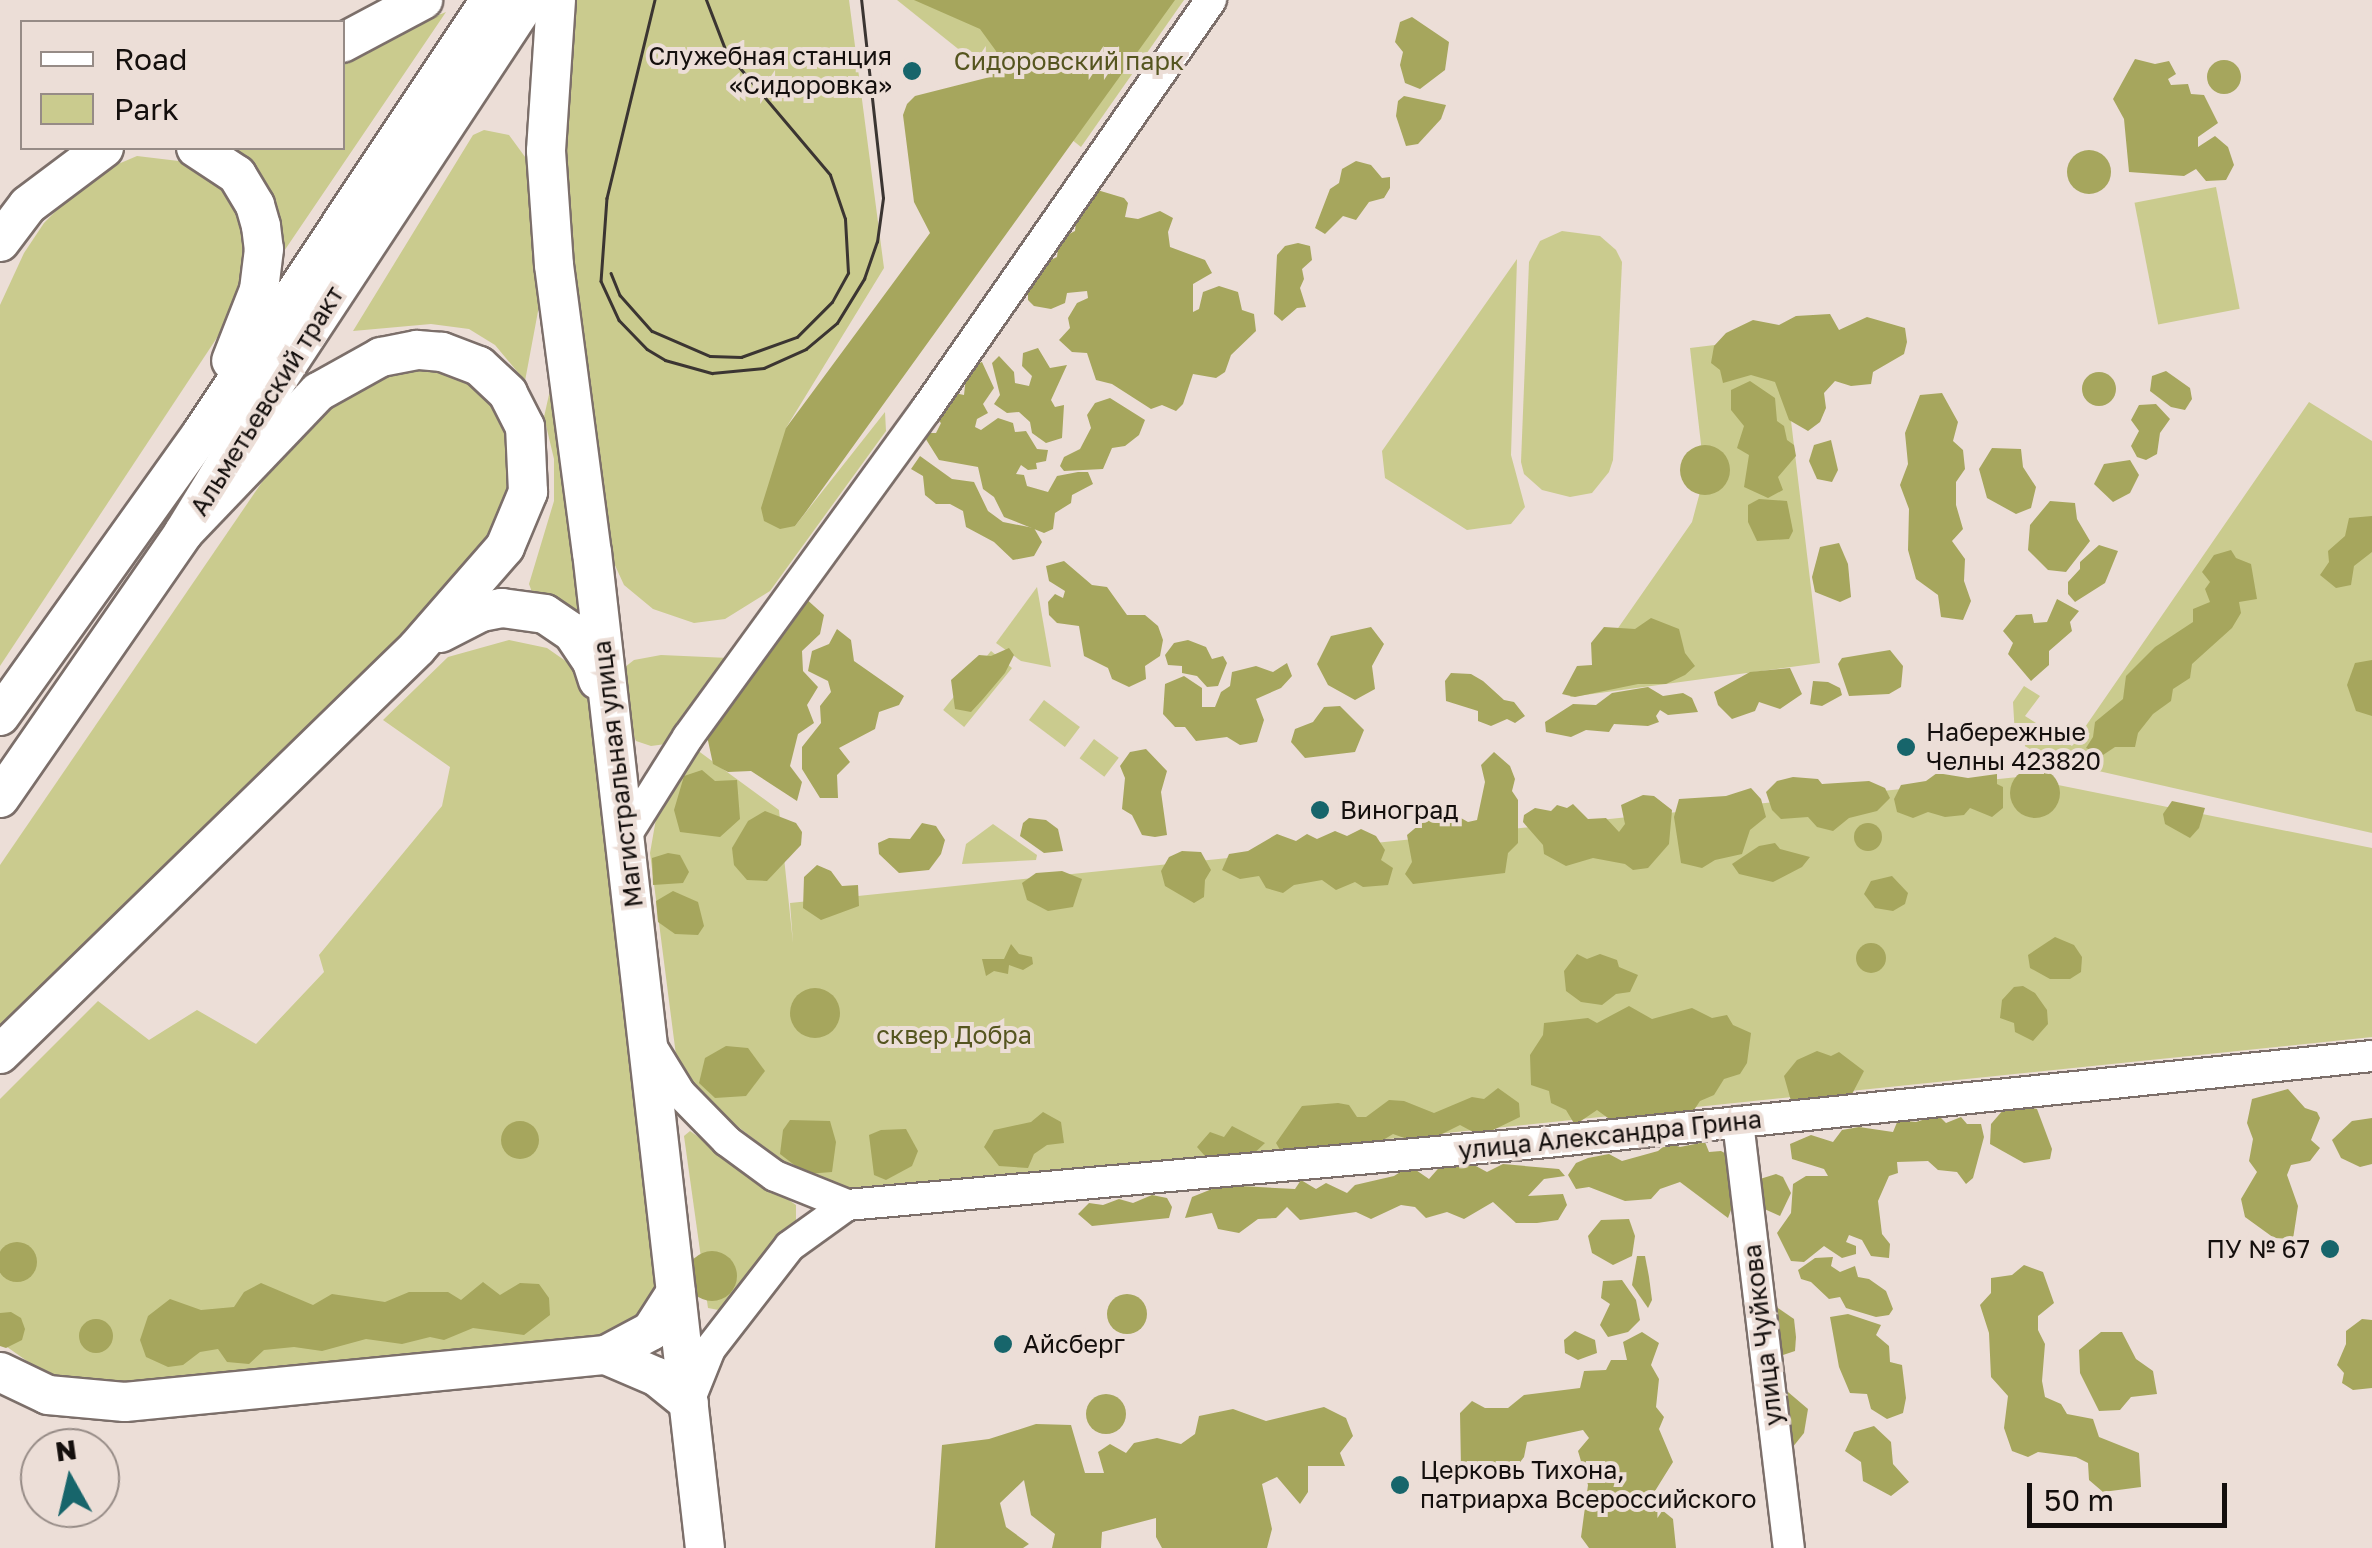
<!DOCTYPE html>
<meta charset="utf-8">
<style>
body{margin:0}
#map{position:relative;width:2372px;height:1548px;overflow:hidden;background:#ecded7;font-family:"Golos Text",sans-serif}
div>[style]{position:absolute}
.green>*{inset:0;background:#cacb8e;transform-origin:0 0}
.forest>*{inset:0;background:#a6a65d}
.round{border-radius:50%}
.roads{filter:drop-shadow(2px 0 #7c6f6a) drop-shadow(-2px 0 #7c6f6a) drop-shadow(0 2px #7c6f6a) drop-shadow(0 -2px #7c6f6a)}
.minor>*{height:30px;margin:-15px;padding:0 15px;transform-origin:15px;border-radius:15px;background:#fff}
.major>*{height:38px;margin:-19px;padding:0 19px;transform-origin:19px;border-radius:19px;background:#fff}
.tram>*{height:2.5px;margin:-1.25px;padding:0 1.25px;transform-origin:1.25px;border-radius:1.25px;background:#3b3532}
.dots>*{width:28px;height:28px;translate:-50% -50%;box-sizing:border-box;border:5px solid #ecded7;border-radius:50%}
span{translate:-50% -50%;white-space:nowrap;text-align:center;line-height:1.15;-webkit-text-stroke:8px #ecded7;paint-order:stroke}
.poi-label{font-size:25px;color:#140f0d}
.right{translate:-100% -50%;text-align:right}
.left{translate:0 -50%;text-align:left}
.park-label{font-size:25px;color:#55551f}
.street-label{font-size:25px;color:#140f0d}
.legend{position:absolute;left:20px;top:20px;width:325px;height:130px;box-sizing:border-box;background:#ecded7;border:2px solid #968b86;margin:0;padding:12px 18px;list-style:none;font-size:30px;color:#140f0d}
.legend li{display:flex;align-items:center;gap:20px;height:50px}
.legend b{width:50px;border:2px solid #968b86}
.north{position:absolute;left:20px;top:1428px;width:100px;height:100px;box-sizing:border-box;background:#ecded7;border:2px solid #968b86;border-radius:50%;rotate:352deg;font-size:28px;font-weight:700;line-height:40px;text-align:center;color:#140f0d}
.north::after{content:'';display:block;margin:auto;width:35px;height:45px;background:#17656b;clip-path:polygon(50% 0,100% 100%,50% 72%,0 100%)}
.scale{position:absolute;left:2027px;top:1483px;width:200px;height:45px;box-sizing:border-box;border:5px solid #140f0d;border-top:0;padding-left:12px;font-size:30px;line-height:35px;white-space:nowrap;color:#140f0d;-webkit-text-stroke:8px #ecded7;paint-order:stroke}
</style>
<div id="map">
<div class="green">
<div style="clip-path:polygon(575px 0,849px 0,884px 268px,786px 428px,795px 526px,885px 412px,886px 431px,770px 591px,725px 619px,694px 623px,653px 609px,624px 585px,607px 548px,567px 280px,561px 119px)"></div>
<div style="clip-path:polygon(897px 0,1184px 0,1081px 147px)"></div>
<div style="clip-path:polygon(446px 12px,276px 263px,220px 148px,342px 148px,343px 54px)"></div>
<div style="clip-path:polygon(484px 130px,509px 135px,528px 161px,539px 306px,525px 381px,495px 345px,469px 329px,431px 324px,353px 331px,473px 135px)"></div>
<div style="clip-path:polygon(137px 156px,187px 162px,227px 191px,239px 210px,251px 257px,232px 315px,0 666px,0 305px,24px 253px,44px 223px,90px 176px)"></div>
<div style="left:2216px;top:187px;width:124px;height:83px;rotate:79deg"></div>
<div style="clip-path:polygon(1562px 231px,1600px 236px,1616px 250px,1622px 262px,1613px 460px,1609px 472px,1592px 493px,1570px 497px,1542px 490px,1524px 474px,1521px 462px,1529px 262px,1540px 241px)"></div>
<div style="clip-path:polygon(1517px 259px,1511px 455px,1525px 507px,1511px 524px,1467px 530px,1385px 478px,1382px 451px)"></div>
<div style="clip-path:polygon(1781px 337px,1820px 663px,1570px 697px,1692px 522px,1700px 492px,1702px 453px,1690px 348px)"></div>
<div style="clip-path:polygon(417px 367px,446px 371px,474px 383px,511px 429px,518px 473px,486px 558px,0 1047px,0 865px,273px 466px,320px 413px,373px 376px)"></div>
<div style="clip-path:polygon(552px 381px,584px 610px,578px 612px,533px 595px,529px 584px,554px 501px,554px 459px,544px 417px)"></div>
<div style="clip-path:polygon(2309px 402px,2372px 441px,2372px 833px,2050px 760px,2021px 744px,2015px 736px,2013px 702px,2024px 686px,2040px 696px,2025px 716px,2072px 746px)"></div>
<div style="clip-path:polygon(1037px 587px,1051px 667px,1021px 661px,996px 643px)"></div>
<div style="clip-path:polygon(509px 640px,547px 648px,567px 662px,590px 692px,665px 1279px,655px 1312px,613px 1336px,153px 1384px,75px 1385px,44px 1373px,0 1342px,0 1099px,98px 1001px,149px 1040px,197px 1010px,256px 1044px,324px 972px,319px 955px,442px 806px,450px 767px,383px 720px,448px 657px)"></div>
<div style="left:991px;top:651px;width:27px;height:76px;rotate:39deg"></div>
<div style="clip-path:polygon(661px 655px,729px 658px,666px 744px,651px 746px,636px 741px,632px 732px,625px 667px,634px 660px)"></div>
<div style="left:1044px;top:700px;width:45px;height:25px;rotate:37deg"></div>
<div style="left:1094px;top:739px;width:31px;height:24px;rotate:37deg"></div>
<div style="clip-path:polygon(697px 750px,779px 810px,793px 943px,790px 903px,2018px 777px,2372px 848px,2372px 1037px,838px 1196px,818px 1189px,705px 1101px,677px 1063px,650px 853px,657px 813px)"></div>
<div style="clip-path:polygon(993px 824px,1037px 855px,1036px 860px,962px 864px,966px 844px)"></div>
<div style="clip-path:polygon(690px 1131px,796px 1205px,796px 1223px,724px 1311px,708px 1308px,684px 1136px)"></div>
</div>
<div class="forest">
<div style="clip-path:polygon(914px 0,1175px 0,805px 513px,795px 526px,780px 529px,764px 521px,761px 508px,786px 428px,930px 233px,914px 202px,903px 115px,907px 104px,915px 96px,990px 77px,998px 63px,996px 51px,980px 29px)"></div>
<div style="clip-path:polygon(1412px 17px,1449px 42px,1445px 70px,1420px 89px,1405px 83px,1400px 65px,1403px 52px,1395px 42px,1400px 22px)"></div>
<div style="clip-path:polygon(2135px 59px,2155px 64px,2169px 61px,2176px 74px,2168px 79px,2171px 85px,2188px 84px,2191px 94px,2204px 95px,2218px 123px,2198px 137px,2198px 147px,2215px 136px,2228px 147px,2234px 165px,2226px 180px,2206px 181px,2196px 169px,2184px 176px,2129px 172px,2124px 119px,2113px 99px)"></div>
<div class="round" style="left:2207px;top:60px;width:34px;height:34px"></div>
<div style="clip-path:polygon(1404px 96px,1446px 105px,1441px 119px,1418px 144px,1406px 146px,1396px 116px,1398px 101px)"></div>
<div class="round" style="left:2067px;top:150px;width:44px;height:44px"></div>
<div style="clip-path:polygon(1356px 161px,1371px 165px,1382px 178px,1390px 177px,1390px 188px,1384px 198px,1369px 202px,1356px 220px,1343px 216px,1325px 234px,1315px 228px,1330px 189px,1339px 183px,1342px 169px)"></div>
<div style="clip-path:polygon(1094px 189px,1124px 198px,1128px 203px,1125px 217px,1138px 219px,1160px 211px,1173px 218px,1168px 232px,1170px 247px,1205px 260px,1212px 273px,1193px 284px,1193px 312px,1199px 309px,1203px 292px,1219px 286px,1238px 292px,1242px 310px,1254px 314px,1256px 331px,1231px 355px,1225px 372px,1216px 378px,1193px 374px,1183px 404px,1176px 411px,1162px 405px,1151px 409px,1112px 384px,1096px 380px,1087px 353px,1072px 352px,1059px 340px,1070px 328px,1068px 318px,1077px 303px,1088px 298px,1087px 291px,1067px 293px,1065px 303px,1051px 309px,1034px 306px,1028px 300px,1028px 278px,1038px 266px,1057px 257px,1059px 239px,1075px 231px,1077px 210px)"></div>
<div style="clip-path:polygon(1298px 243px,1310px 246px,1312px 260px,1302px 269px,1304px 279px,1300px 288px,1306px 307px,1297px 308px,1282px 321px,1274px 314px,1277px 255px,1285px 246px)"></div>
<div style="clip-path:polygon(1830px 314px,1839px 330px,1867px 317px,1905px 328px,1907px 342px,1904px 354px,1873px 372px,1871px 384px,1851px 386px,1835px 381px,1824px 393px,1826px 408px,1820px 422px,1808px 431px,1789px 420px,1775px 382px,1751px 375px,1723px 383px,1720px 370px,1711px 363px,1714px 346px,1726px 333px,1753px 320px,1779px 325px,1796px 316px)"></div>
<div style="clip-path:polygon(1038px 348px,1050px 368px,1067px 365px,1051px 400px,1055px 407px,1064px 405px,1062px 438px,1046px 443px,1032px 433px,1030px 422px,1019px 412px,1007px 413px,994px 404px,1000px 395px,992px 363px,999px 356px,1014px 372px,1015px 383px,1029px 386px,1032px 376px,1022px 366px,1023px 353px)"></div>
<div style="clip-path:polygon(982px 362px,994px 388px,983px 404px,988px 413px,977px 419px,975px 427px,981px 430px,998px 418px,1013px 423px,1015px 432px,1026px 431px,1037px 449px,1048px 450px,1046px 461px,1036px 463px,1037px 469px,1028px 470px,1021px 465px,1016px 474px,1024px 475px,1027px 486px,1048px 492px,1057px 476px,1078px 472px,1088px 472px,1093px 484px,1072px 495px,1071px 503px,1055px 513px,1053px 529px,1044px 533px,1004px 517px,994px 497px,983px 489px,978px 467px,939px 460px,922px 433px,936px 433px,941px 423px,934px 416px,950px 392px,964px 395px,967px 367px)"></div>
<div style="clip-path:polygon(2166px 371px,2190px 388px,2192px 399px,2185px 410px,2171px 407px,2150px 391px,2152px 376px)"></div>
<div class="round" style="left:2082px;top:372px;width:34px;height:34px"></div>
<div style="clip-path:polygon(1750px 381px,1775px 398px,1777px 421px,1784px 426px,1787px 440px,1794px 445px,1796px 456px,1778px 477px,1783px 490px,1768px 498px,1744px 487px,1749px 455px,1737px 448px,1744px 426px,1731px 410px,1731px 390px)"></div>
<div style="clip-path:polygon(1942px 393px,1958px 422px,1953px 441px,1963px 450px,1965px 469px,1956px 482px,1956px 505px,1963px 529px,1952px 541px,1965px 559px,1964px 581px,1971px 601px,1963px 620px,1941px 617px,1938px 595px,1916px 579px,1908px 550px,1909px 509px,1900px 485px,1908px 464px,1905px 433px,1920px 395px)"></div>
<div style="clip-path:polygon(1110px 398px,1145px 420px,1139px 435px,1125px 446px,1112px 448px,1103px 469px,1064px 471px,1060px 466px,1064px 457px,1080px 449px,1091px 428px,1087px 415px,1095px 403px)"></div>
<div style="clip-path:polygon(2156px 404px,2170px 419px,2160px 433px,2157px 454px,2146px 460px,2137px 457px,2131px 446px,2139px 431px,2131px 420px,2139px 405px)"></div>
<div style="clip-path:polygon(1831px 440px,1838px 470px,1832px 482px,1817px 479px,1809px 461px,1814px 445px)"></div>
<div class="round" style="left:1680px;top:445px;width:50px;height:50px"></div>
<div style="clip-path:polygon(1992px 448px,2021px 449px,2023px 467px,2036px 487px,2031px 508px,2016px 514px,1987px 498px,1979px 469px)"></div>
<div style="clip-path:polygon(920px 456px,952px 479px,974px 482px,988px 511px,1003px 522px,1034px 528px,1042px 542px,1034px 556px,1013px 560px,994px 542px,966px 527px,963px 511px,950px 504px,936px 504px,925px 495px,923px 476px,911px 469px)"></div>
<div style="clip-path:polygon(2130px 460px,2139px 475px,2130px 493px,2113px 502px,2094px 484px,2104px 464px)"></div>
<div style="clip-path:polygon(1759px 499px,1787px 501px,1793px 531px,1789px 539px,1757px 541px,1748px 522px,1748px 505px)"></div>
<div style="clip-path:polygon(2050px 501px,2075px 503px,2077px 519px,2090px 541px,2066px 572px,2048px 570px,2028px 550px,2030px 525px)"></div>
<div style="clip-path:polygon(2372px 516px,2372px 552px,2354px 566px,2351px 585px,2336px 588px,2320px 575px,2329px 562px,2328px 551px,2345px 536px,2349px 518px)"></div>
<div style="clip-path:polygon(1839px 543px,1848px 564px,1851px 597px,1840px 602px,1815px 592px,1812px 577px,1820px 547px)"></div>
<div style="clip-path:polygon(2099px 545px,2118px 551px,2105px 583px,2075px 602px,2068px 594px,2068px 582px,2080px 569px,2080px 562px)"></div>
<div style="clip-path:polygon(2231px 550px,2236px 558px,2251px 564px,2257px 599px,2239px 602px,2241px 613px,2232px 628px,2192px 664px,2190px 678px,2173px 689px,2171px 701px,2153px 714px,2138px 733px,2135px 747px,2115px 747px,2103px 755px,2086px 748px,2093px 737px,2095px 722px,2123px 699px,2126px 676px,2155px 647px,2193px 622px,2193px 609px,2210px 602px,2205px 589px,2210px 582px,2202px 572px,2214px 555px)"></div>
<div style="clip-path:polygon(1064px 561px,1092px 585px,1107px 587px,1127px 615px,1145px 615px,1158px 626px,1163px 640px,1160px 656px,1145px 666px,1146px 679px,1129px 687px,1112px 679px,1108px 668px,1084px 656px,1079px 626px,1057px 623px,1049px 615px,1048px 602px,1055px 594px,1063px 598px,1065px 591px,1049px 581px,1046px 566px)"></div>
<div style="clip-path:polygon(804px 597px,824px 615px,820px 634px,802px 651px,803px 671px,818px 687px,807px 705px,814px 723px,798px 734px,790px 766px,802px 782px,797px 801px,751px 771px,728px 772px,713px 764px,707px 736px,727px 697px,740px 692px)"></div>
<div style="clip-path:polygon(2057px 599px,2079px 611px,2070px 622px,2072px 631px,2049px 651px,2049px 665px,2031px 681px,2008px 654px,2013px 643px,2003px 631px,2016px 615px,2032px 614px,2034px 623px,2047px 622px)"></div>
<div style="clip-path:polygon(1651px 618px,1679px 629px,1685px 653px,1695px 666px,1685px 675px,1666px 684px,1638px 684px,1575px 697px,1562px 694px,1577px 666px,1592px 665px,1591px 643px,1604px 627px,1635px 629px)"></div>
<div style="clip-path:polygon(1371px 627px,1384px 644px,1372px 666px,1375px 689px,1355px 700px,1328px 685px,1317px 664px,1331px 636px)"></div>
<div style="clip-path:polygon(837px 629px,851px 640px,854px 661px,904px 696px,899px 705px,879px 712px,875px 729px,839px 748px,850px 762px,837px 775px,838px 798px,820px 798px,802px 769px,802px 747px,821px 723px,820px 706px,831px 692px,828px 681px,808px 671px,812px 651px,829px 644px)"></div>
<div style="clip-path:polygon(1188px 640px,1206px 647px,1212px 659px,1223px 656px,1227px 663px,1218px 686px,1207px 687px,1197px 676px,1182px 673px,1182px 666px,1168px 665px,1165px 655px,1174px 643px)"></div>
<div style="clip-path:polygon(1009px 648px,1014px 655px,1005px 673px,983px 699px,971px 712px,955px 709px,951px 680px,979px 655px,991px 656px)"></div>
<div style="clip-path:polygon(1890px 650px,1903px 666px,1901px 687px,1889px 694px,1849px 696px,1838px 664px,1842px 658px)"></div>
<div style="clip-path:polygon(2372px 660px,2372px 716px,2356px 711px,2347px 685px,2355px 663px)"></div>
<div style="clip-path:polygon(1287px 663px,1292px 676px,1281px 688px,1256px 699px,1264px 720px,1257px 742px,1240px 745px,1227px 737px,1196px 741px,1185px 727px,1175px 727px,1163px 714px,1165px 684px,1184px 676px,1202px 688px,1202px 707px,1215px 707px,1221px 692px,1230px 686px,1232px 672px,1256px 666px,1273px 672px)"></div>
<div style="clip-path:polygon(1790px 668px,1802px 694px,1780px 709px,1759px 702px,1755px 711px,1732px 719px,1718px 705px,1714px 692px,1750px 672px)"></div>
<div style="clip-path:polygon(1451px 673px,1471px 674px,1483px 681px,1504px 700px,1514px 702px,1525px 716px,1515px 723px,1507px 719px,1491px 726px,1478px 721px,1478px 711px,1446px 701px,1445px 681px)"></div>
<div style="clip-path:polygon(1813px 681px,1828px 682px,1840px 688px,1842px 695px,1822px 706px,1810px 704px)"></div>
<div style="clip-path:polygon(1648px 687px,1663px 696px,1683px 693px,1692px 698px,1698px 712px,1668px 715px,1660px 710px,1656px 716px,1659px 722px,1648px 726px,1614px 724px,1609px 732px,1586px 730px,1571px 737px,1546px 732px,1545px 722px,1573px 704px,1596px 705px,1612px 693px)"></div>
<div style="clip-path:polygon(1340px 706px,1364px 730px,1355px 752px,1305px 758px,1291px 742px,1295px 729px,1313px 722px,1324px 707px)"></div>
<div style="clip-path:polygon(1146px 749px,1167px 771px,1161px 792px,1167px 835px,1155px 837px,1142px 835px,1132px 815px,1122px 809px,1125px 778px,1120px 766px,1130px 752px)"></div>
<div style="clip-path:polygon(1494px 752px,1510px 766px,1515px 779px,1512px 791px,1518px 800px,1518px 843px,1508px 853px,1505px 873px,1413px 884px,1405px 874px,1412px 862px,1407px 835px,1426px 819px,1452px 813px,1468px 822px,1477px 820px,1485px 782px,1481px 765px)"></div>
<div class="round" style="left:2010px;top:768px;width:50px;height:50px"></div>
<div style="clip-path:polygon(702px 770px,715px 781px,737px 780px,740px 819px,720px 837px,680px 832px,674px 810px,684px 776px)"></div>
<div style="clip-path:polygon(1937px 773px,1968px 778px,1997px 774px,1997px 784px,2003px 787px,2003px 808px,1992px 817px,1970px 808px,1964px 815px,1945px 817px,1928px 812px,1913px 818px,1897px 812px,1894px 799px,1901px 785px,1926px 781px)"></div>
<div style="clip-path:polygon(1793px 777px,1818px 779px,1822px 784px,1869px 781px,1885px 788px,1890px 798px,1877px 811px,1849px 818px,1833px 831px,1817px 827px,1808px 817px,1781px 819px,1772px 810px,1766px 792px,1777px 781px)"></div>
<div style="clip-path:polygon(1751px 788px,1761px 799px,1766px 817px,1750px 830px,1742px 854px,1715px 860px,1702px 868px,1681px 863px,1674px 817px,1679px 799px,1726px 796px)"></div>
<div style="clip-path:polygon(1643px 795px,1654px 796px,1672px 810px,1669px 844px,1648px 868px,1633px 870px,1625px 864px,1593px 858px,1566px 866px,1544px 854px,1543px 845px,1523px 822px,1524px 815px,1535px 808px,1551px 811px,1557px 805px,1567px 808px,1573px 804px,1588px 819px,1606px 818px,1619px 832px,1625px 824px,1621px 805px)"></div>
<div style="clip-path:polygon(2172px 801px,2205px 808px,2199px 828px,2190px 838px,2165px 824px,2163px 814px)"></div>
<div style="clip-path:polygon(765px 811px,796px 823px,802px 832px,801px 845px,767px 881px,747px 880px,734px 865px,732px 848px,748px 821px)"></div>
<div style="clip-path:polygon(1029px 818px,1046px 820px,1058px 829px,1063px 851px,1044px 853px,1020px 836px,1023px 823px)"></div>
<div class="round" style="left:1854px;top:823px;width:28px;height:28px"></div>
<div style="clip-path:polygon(922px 823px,936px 826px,945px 840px,941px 854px,929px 870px,899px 873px,879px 854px,878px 843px,889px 838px,910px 839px)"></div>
<div style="clip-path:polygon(1361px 829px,1376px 836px,1385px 850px,1381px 860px,1393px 868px,1388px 885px,1363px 887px,1355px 882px,1336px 890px,1322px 880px,1294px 885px,1283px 893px,1266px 888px,1259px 876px,1240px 879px,1222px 870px,1229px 854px,1248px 851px,1277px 834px,1296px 841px,1307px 834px,1317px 839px,1335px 831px,1347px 836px)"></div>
<div style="clip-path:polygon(1775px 843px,1780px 849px,1810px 857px,1802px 867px,1773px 882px,1739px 874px,1732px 864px,1759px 846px)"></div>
<div style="clip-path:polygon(1182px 851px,1201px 852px,1211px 870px,1205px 880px,1204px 897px,1194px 903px,1165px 886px,1161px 871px,1169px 857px)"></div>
<div style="clip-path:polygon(668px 853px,680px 855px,689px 872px,683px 883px,653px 885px,652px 858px)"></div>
<div style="clip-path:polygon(817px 865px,831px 871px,842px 886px,858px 885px,859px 906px,821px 920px,803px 908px,804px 877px)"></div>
<div style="clip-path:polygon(1062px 871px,1082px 879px,1073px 907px,1048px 911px,1027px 900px,1022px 883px,1036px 873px)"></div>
<div style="clip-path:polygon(1892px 876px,1908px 893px,1905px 904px,1893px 911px,1875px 908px,1864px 894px,1871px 881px)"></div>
<div style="clip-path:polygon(673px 891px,698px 902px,704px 926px,698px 935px,675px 934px,658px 922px,656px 901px)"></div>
<div style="clip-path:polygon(2055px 937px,2074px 945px,2082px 957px,2081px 972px,2070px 979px,2050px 979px,2030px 968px,2028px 955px)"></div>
<div class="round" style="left:1856px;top:943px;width:30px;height:30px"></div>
<div style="clip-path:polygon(1011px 944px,1019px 954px,1032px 957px,1033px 964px,1023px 970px,1009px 965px,1008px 974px,994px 971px,986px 976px,982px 959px,1004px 959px)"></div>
<div style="clip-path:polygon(1577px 954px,1587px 959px,1600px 954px,1617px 960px,1619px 967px,1638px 975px,1630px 992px,1616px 994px,1602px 1005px,1581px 1002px,1566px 991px,1564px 971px)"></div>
<div style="clip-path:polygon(2023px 986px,2035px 993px,2047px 1010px,2048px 1024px,2033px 1041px,2015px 1032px,2014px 1023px,2000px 1018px,2002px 1000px,2014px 987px)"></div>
<div class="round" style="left:790px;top:988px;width:50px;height:50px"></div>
<div style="clip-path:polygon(1629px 1006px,1652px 1019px,1692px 1008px,1712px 1018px,1727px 1015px,1733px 1025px,1751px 1033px,1747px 1063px,1740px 1074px,1724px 1079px,1714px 1095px,1700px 1101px,1690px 1116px,1612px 1121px,1597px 1110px,1575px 1125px,1566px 1110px,1551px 1103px,1549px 1091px,1531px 1085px,1530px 1055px,1543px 1035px,1544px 1023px,1588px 1018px,1597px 1023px)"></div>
<div style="clip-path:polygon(726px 1046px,748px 1048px,765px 1071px,746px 1096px,715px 1098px,699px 1083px,705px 1058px)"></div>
<div style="clip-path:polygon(1817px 1051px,1831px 1056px,1839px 1052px,1864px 1071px,1850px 1098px,1791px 1101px,1784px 1076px,1797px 1060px)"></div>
<div style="clip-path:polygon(1498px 1088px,1519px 1103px,1520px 1117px,1489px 1132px,1475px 1133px,1460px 1125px,1432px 1139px,1410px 1140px,1393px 1134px,1370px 1148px,1283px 1155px,1276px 1143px,1302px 1106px,1338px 1103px,1349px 1105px,1357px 1117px,1366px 1117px,1389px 1100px,1404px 1101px,1434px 1113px,1472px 1097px,1484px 1099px)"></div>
<div style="clip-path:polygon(2288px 1089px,2305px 1108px,2317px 1112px,2320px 1118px,2311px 1140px,2320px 1148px,2310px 1161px,2291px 1165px,2287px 1175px,2298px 1206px,2293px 1239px,2274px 1238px,2245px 1217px,2241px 1199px,2257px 1172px,2249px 1161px,2253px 1139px,2247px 1123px,2252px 1099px)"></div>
<div style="clip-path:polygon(2010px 1102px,2037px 1109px,2052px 1149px,2050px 1159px,2024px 1163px,1990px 1144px,1991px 1124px)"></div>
<div style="clip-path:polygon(1043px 1112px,1061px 1122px,1064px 1143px,1047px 1145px,1034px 1154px,1028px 1168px,999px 1166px,984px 1147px,994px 1130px,1031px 1122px)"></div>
<div style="clip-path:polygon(1938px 1115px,1946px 1123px,1961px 1117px,1967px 1124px,1981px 1124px,1984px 1137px,1973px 1178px,1966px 1184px,1957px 1172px,1938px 1170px,1928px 1161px,1897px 1162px,1898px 1173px,1889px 1176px,1878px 1201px,1882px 1234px,1890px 1244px,1889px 1258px,1871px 1256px,1862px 1240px,1849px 1235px,1846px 1242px,1856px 1246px,1856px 1254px,1842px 1258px,1824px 1246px,1804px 1262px,1791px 1261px,1777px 1233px,1791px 1213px,1793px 1184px,1806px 1176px,1828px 1176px,1824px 1169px,1792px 1159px,1790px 1144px,1811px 1135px,1833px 1142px,1842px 1130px,1859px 1127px,1893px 1132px,1898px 1120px,1916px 1122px)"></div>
<div style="clip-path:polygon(2372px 1118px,2372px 1164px,2360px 1167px,2341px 1158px,2332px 1140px,2352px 1121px)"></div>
<div style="clip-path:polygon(790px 1120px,830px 1121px,836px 1142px,832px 1172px,806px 1174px,780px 1154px,783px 1130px)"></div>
<div class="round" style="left:501px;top:1121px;width:38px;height:38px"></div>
<div style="clip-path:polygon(1232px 1126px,1265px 1143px,1249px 1158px,1212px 1164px,1197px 1147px,1210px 1132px,1224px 1137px)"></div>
<div style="clip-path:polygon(906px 1129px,918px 1151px,912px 1166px,886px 1180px,874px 1175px,869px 1135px,881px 1130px)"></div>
<div style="clip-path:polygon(1705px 1142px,1709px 1152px,1721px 1151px,1732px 1157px,1735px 1199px,1728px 1218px,1680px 1182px,1660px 1189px,1651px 1199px,1625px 1201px,1589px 1187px,1576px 1189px,1568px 1175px,1576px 1163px,1588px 1158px,1609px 1154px,1622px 1161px,1658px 1151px,1668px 1143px,1680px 1147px)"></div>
<div style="clip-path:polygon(1444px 1162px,1474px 1165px,1487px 1172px,1503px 1164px,1559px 1169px,1565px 1176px,1544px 1179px,1528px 1196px,1563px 1194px,1567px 1205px,1558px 1220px,1537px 1223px,1516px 1223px,1493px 1202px,1464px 1219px,1447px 1212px,1426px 1218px,1415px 1207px,1401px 1205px,1371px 1219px,1356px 1212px,1300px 1220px,1287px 1207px,1276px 1218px,1258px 1219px,1239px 1233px,1218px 1229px,1212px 1213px,1185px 1218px,1192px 1197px,1222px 1185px,1295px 1189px,1301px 1180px,1316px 1189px,1326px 1183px,1347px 1193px,1355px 1185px,1394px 1176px,1410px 1166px,1429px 1179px)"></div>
<div style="clip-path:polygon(1776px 1174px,1783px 1177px,1791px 1193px,1780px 1216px,1751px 1203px,1750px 1190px,1760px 1179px)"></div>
<div style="clip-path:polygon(1152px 1195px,1167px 1198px,1172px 1207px,1169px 1218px,1092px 1226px,1078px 1214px,1089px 1203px,1103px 1205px,1119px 1199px,1133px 1203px)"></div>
<div style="clip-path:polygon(1629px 1219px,1635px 1236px,1632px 1256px,1613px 1265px,1592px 1253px,1588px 1236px,1601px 1220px)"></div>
<div class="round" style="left:-3px;top:1242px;width:40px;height:40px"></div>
<div class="round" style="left:687px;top:1251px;width:50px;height:50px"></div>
<div style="clip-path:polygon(1637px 1256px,1645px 1256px,1649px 1277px,1652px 1300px,1648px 1308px,1632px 1285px)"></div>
<div style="clip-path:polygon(1833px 1257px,1831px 1266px,1840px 1272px,1855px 1266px,1858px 1277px,1869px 1279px,1886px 1291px,1893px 1309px,1889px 1315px,1876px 1317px,1846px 1308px,1840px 1297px,1829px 1299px,1811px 1282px,1801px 1279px,1798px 1270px,1815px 1258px)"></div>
<div style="clip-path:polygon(2024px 1265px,2043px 1272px,2054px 1303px,2038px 1316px,2038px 1330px,2045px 1344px,2042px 1381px,2045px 1397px,2061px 1404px,2067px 1414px,2093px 1419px,2099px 1437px,2139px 1453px,2141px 1487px,2103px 1492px,2089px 1480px,2088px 1463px,2076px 1457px,2038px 1452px,2028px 1457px,2012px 1451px,2004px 1428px,2008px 1396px,1991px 1377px,1989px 1333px,1980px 1305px,1991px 1293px,1991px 1278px,2012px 1275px)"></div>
<div style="clip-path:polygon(1622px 1280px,1636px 1300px,1640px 1320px,1628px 1332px,1608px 1337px,1600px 1325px,1610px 1304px,1601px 1298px,1603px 1281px)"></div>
<div style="clip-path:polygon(483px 1282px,500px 1295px,520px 1283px,539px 1284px,549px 1298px,550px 1315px,524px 1335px,473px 1328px,444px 1340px,430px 1337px,402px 1344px,366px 1339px,322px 1351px,294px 1347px,264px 1350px,249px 1364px,227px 1362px,218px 1349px,200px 1352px,183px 1365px,168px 1367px,146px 1357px,140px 1340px,148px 1316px,170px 1299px,201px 1310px,234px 1307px,244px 1292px,261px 1283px,313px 1305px,332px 1294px,385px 1302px,409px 1292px,448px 1292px,461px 1300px)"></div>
<div class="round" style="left:1107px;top:1294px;width:40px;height:40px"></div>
<div style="clip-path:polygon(1775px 1306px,1794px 1319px,1796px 1337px,1795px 1351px,1780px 1356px,1766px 1312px)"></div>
<div style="clip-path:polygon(11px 1312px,21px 1318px,25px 1329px,22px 1340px,6px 1348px,0 1346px,0 1313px)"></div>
<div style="clip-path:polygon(1848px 1314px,1881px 1325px,1876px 1335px,1889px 1346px,1890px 1362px,1902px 1365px,1906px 1398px,1903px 1413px,1887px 1419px,1871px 1409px,1867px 1394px,1850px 1393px,1839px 1367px,1830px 1317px)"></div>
<div class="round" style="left:79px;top:1319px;width:34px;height:34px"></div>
<div style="clip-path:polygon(2362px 1319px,2372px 1320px,2372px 1388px,2353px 1390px,2342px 1383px,2344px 1373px,2337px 1365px,2346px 1344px,2346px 1331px)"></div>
<div style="clip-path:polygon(1575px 1331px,1595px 1340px,1597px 1353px,1578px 1360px,1565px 1353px,1564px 1340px)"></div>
<div style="clip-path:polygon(1642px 1332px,1659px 1343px,1651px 1365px,1659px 1379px,1656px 1407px,1664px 1417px,1659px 1429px,1673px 1462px,1655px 1491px,1662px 1510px,1673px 1519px,1676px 1548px,1589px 1548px,1581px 1537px,1588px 1485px,1578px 1451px,1589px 1438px,1583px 1430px,1527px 1442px,1524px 1457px,1511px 1474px,1461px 1468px,1460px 1413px,1472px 1401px,1485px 1408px,1508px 1408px,1524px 1395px,1580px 1388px,1584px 1371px,1606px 1370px,1611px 1360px,1627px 1360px,1623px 1342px)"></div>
<div style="clip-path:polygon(2101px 1332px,2122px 1332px,2136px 1359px,2153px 1371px,2157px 1394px,2131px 1397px,2120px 1410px,2099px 1411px,2080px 1373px,2079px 1350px)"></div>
<div style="clip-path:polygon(1788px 1392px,1808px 1409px,1804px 1433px,1792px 1448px,1763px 1416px)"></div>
<div class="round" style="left:1086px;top:1394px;width:40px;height:40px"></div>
<div style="clip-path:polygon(1324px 1407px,1346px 1418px,1353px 1436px,1340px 1453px,1345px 1466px,1308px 1466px,1308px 1492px,1300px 1504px,1277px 1477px,1262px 1484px,1272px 1529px,1267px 1548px,1162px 1548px,1156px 1537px,1156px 1518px,1102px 1532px,1101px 1548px,1052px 1548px,1055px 1534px,1031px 1515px,1024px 1480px,1000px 1503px,1006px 1527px,1029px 1544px,1023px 1548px,935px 1548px,942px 1445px,989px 1439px,1036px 1424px,1071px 1425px,1085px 1473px,1104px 1473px,1098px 1452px,1110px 1444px,1126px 1453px,1134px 1443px,1157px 1438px,1181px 1444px,1195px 1434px,1199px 1416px,1233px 1409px,1266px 1421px)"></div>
<div style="clip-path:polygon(1874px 1426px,1891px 1442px,1893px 1464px,1909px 1482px,1891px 1496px,1863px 1481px,1861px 1462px,1845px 1451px,1854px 1432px)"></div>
</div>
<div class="roads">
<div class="minor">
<div style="left:625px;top:837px;width:118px;rotate:-57.8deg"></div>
<div style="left:688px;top:737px;width:403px;rotate:-54deg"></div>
<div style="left:925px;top:411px;width:501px;rotate:-55.17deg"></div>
<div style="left:650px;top:1044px;width:57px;rotate:58.5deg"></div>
<div style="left:680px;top:1093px;width:67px;rotate:45.6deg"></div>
<div style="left:727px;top:1141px;width:59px;rotate:36.1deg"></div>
<div style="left:775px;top:1176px;width:78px;rotate:21.9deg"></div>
<div style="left:1738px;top:1122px;width:429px;rotate:83.2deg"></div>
<div style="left:690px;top:1399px;width:54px;rotate:-68.2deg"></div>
<div style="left:710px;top:1349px;width:130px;rotate:-52.2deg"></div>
<div style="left:790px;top:1246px;width:70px;rotate:-35.7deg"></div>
<div style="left:847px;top:1205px;width:703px;rotate:-5.14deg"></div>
<div style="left:1547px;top:1142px;width:829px;rotate:-5.95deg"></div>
</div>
<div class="major">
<div style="left:556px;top:0;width:151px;rotate:93.8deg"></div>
<div style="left:546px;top:151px;width:114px;rotate:86deg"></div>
<div style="left:554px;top:265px;width:290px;rotate:82.5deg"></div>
<div style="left:592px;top:552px;width:1002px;rotate:83.53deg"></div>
<div style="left:342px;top:43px;width:92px;rotate:-28deg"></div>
<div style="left:196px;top:148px;width:49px;rotate:33.4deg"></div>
<div style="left:237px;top:175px;width:35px;rotate:59deg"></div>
<div style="left:255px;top:205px;width:22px;rotate:74deg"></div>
<div style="left:261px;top:226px;width:23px;rotate:83deg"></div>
<div style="left:264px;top:249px;width:41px;rotate:97deg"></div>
<div style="left:259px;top:290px;width:76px;rotate:111.5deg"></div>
<div style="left:0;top:242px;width:46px;rotate:-52.9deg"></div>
<div style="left:28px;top:205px;width:95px;rotate:-36.9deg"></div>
<div style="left:440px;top:633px;width:46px;rotate:-27.1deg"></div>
<div style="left:481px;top:612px;width:21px;rotate:-11deg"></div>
<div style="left:502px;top:608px;width:43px;rotate:7.9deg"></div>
<div style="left:545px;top:614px;width:32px;rotate:34deg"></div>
<div style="left:572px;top:632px;width:36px;rotate:56deg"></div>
<div style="left:592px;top:662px;width:19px;rotate:72deg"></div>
<div style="left:0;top:716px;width:348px;rotate:-54.5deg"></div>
<div style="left:202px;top:433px;width:520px;rotate:-56.37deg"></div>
<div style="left:0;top:798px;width:323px;rotate:-55.3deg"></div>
<div style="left:184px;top:532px;width:165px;rotate:-58.6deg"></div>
<div style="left:270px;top:391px;width:468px;rotate:-56.6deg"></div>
<div style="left:0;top:1054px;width:582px;rotate:-44.23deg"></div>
<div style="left:417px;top:648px;width:134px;rotate:-48.9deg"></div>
<div style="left:505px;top:547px;width:60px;rotate:-67.3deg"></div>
<div style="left:528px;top:492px;width:65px;rotate:-92.6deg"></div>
<div style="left:525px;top:427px;width:38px;rotate:-117deg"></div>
<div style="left:508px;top:393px;width:40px;rotate:-137deg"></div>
<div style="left:479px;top:366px;width:40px;rotate:-159deg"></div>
<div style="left:442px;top:352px;width:25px;rotate:-175deg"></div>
<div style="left:417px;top:350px;width:37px;rotate:169deg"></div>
<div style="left:381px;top:357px;width:72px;rotate:150.9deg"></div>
<div style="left:318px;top:392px;width:194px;rotate:133.7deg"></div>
<div style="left:606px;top:1355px;width:56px;rotate:23.3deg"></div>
<div style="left:657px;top:1377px;width:41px;rotate:39.1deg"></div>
<div style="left:0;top:1372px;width:53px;rotate:25.6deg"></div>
<div style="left:48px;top:1395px;width:77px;rotate:5.2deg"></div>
<div style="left:125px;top:1402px;width:483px;rotate:-5.6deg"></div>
<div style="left:606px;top:1355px;width:51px;rotate:-28.1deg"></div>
<div style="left:651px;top:1331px;width:46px;rotate:-57.3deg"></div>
</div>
</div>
<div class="tram">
<div style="left:655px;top:0;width:204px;rotate:103.6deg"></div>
<div style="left:607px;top:198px;width:83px;rotate:94.1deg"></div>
<div style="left:601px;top:281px;width:43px;rotate:65.2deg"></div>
<div style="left:619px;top:320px;width:40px;rotate:46deg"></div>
<div style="left:647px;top:349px;width:21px;rotate:31deg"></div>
<div style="left:665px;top:360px;width:49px;rotate:15.5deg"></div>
<div style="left:712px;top:373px;width:52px;rotate:-5.5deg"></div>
<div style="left:764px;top:368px;width:46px;rotate:-24.3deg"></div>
<div style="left:806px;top:349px;width:40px;rotate:-40deg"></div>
<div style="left:837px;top:323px;width:52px;rotate:-58.5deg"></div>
<div style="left:864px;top:279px;width:39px;rotate:-71deg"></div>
<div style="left:877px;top:242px;width:44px;rotate:-82.2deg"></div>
<div style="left:883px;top:198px;width:199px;rotate:-96.3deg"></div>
<div style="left:611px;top:273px;width:24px;rotate:68deg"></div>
<div style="left:620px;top:295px;width:48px;rotate:48.4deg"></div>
<div style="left:652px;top:331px;width:63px;rotate:23.3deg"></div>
<div style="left:710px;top:356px;width:31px;rotate:2deg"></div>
<div style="left:741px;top:357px;width:59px;rotate:-19.7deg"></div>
<div style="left:797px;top:337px;width:49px;rotate:-45deg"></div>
<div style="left:832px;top:302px;width:33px;rotate:-61deg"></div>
<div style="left:848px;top:273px;width:54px;rotate:-93.2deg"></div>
<div style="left:845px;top:219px;width:46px;rotate:-108.8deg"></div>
<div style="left:830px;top:175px;width:161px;rotate:-130.2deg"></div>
<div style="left:726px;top:52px;width:56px;rotate:-111deg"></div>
</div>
<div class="dots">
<div style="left:912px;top:71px;background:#17656b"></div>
<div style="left:1906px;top:747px;background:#17656b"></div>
<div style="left:1320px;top:810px;background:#17656b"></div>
<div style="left:2330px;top:1249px;background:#17656b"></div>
<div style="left:1003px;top:1344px;background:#17656b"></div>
<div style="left:1400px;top:1485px;background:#17656b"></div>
</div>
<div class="poi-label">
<span class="right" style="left:892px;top:71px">Служебная станция<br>«Сидоровка»</span>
<span class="left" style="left:1926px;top:747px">Набережные<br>Челны 423820</span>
<span class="left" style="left:1340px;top:810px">Виноград</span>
<span class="right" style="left:2310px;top:1249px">ПУ № 67</span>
<span class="left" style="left:1023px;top:1344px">Айсберг</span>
<span class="left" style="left:1420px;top:1485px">Церковь Тихона,<br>патриарха Всероссийского</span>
</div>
<div class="park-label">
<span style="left:1069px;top:61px">Сидоровский парк</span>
<span style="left:954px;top:1035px">сквер Добра</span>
</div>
<div class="street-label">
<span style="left:267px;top:401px;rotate:-58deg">Альметьевский тракт</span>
<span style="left:618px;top:774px;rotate:-97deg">Магистральная улица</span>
<span style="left:1610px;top:1135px;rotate:-6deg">улица Александра Грина</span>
<span style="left:1763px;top:1335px;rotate:-97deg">улица Чуйкова</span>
</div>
<ul class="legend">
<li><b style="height:12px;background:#fff"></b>Road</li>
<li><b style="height:28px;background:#cacb8e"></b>Park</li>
</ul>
<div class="north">N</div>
<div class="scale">50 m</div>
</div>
